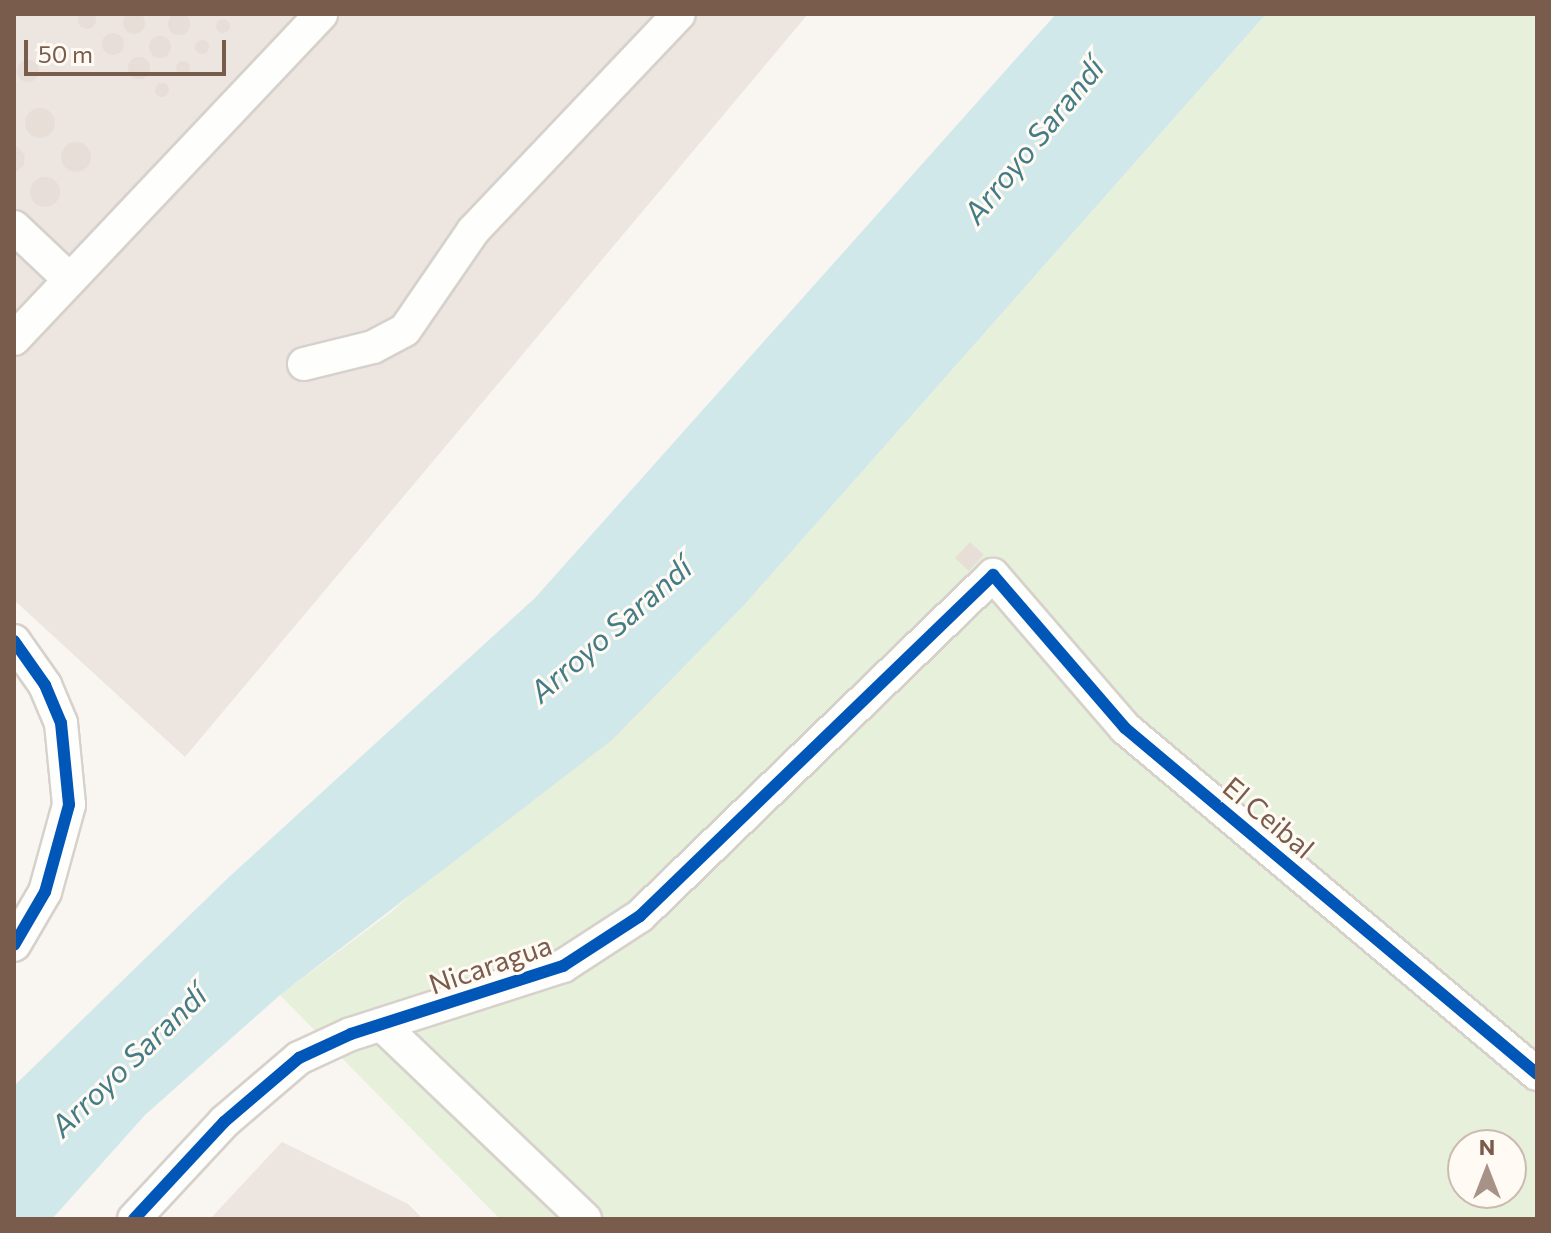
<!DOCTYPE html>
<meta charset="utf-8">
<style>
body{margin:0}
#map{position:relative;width:1551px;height:1233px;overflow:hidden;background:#f9f5f0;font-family:Commissioner,sans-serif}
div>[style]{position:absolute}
.industrial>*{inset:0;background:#ede5e0}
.green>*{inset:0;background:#e7f0db}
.water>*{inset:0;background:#d0e8ea}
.building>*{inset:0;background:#e6ded7;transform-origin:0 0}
.round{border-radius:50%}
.roads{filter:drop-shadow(2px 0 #d7d1cb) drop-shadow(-2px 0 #d7d1cb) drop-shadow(0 2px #d7d1cb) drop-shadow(0 -2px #d7d1cb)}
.minor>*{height:32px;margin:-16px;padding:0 16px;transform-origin:16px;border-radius:16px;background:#fefefd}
.cycleway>*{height:12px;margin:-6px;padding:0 6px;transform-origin:6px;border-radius:6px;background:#0057b8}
span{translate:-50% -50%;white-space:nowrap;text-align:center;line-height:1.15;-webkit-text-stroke:6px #fffaf3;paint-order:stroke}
.street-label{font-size:28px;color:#7a5c4d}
.water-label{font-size:30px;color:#437c86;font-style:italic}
.frame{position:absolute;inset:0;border:16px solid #7a5c4d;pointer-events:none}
.north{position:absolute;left:1447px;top:1129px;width:80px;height:80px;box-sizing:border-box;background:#fffaf3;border:2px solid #cabbb1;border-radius:50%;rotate:0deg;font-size:22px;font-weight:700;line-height:32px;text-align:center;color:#7a5c4d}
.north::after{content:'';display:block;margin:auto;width:28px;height:36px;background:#a69286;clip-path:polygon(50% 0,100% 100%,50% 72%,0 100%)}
.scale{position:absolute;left:24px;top:40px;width:202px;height:36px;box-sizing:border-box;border:4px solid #7a5c4d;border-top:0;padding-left:10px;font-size:24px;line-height:28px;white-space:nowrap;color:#7a5c4d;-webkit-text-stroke:6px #fffaf3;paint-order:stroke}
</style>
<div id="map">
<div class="industrial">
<div style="clip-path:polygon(14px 14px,808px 14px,185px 757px,14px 600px)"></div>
<div style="clip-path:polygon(282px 1142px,408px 1204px,423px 1219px,210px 1219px)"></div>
</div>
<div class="green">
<div style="clip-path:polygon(evenodd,1266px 14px,1537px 14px,1537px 1219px,500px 1219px,280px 995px,390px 913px,746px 603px,1266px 14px,1463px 1145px,1511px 1145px,1511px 1193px,1463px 1193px,1463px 1145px)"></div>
</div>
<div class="water">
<div style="clip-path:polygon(1056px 14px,1266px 14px,746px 603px,612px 740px,280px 995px,145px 1115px,52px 1219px,14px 1219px,14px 1086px,229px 877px,535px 598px)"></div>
</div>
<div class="building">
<div class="round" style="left:78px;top:11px;width:18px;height:18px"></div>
<div class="round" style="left:123px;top:12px;width:22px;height:22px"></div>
<div class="round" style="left:168px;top:13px;width:22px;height:22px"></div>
<div class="round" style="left:216px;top:19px;width:14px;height:14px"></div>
<div class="round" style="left:102px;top:33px;width:22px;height:22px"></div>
<div class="round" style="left:149px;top:36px;width:22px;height:22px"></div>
<div class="round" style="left:195px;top:40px;width:14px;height:14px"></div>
<div class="round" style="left:128px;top:57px;width:22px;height:22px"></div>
<div class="round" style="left:17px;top:60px;width:22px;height:22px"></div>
<div class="round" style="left:176px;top:61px;width:14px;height:14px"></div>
<div class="round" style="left:155px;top:83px;width:14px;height:14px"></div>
<div class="round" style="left:25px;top:108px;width:30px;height:30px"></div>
<div class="round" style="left:61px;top:142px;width:30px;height:30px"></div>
<div style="clip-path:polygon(14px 144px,25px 155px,24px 165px,14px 173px)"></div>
<div class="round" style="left:30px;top:177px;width:30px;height:30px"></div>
<div style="left:970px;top:542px;width:19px;height:22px;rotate:43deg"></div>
</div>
<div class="roads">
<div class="minor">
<div style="left:14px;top:227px;width:76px;rotate:43.4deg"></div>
<div style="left:14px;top:339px;width:447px;rotate:-46.6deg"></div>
<div style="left:304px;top:364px;width:71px;rotate:-13.8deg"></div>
<div style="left:373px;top:347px;width:36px;rotate:-28deg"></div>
<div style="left:405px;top:330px;width:120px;rotate:-55.5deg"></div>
<div style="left:473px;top:231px;width:299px;rotate:-46.5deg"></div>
<div style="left:14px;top:641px;width:54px;rotate:54.8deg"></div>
<div style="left:45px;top:685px;width:41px;rotate:67.2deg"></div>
<div style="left:61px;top:723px;width:82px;rotate:84.4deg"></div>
<div style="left:69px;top:805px;width:90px;rotate:105.4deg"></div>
<div style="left:45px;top:892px;width:61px;rotate:120.3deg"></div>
<div style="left:382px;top:1025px;width:281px;rotate:43.7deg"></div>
<div style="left:134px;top:1219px;width:132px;rotate:-47.1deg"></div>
<div style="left:224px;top:1122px;width:99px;rotate:-40.5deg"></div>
<div style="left:299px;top:1058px;width:57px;rotate:-24.8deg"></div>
<div style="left:351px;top:1034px;width:223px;rotate:-17.8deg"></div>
<div style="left:563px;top:966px;width:92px;rotate:-33deg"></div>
<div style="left:640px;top:916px;width:491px;rotate:-44deg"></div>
<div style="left:993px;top:575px;width:202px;rotate:49.2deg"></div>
<div style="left:1125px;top:728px;width:538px;rotate:40.02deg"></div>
</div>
</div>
<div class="cycleway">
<div style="left:14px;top:641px;width:54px;rotate:54.8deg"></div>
<div style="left:45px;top:685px;width:41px;rotate:67.2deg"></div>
<div style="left:61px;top:723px;width:82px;rotate:84.4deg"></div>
<div style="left:69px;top:805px;width:90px;rotate:105.4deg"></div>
<div style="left:45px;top:892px;width:61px;rotate:120.3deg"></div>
<div style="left:134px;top:1219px;width:132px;rotate:-47.1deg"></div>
<div style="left:224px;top:1122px;width:99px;rotate:-40.5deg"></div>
<div style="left:299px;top:1058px;width:57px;rotate:-24.8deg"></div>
<div style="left:351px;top:1034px;width:223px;rotate:-17.8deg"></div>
<div style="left:563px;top:966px;width:92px;rotate:-33deg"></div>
<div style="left:640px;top:916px;width:491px;rotate:-44deg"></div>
<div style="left:993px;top:575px;width:202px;rotate:49.2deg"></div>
<div style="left:1125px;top:728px;width:538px;rotate:40.02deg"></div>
</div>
<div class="street-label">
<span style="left:1269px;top:817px;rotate:40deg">El Ceibal</span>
<span style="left:490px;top:964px;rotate:-19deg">Nicaragua</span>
</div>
<div class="water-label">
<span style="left:1033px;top:140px;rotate:-51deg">Arroyo Sarandí</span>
<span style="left:610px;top:629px;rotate:-41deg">Arroyo Sarandí</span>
<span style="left:128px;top:1060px;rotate:-44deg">Arroyo Sarandí</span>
</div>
<div class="frame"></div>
<div class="north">N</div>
<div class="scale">50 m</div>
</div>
